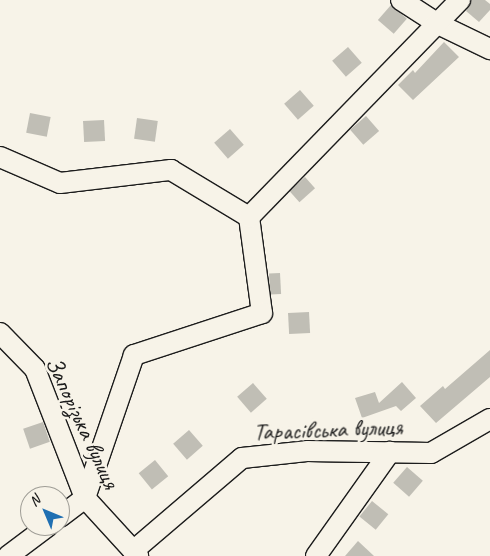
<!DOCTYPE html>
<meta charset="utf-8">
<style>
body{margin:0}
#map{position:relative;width:490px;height:556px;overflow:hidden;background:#f7f3e8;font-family:Caveat,sans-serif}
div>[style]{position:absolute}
.building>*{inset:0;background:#c0beb5;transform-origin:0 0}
.roads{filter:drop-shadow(1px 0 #1c1c1c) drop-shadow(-1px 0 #1c1c1c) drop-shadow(0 1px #1c1c1c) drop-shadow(0 -1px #1c1c1c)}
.minor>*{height:20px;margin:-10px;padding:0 10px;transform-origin:10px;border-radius:10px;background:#f7f3e8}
span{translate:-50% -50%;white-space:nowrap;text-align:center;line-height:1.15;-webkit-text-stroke:5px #f7f3e8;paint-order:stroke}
.street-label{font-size:24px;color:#1c1c1c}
.north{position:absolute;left:20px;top:486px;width:50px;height:50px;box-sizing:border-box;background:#f7f3e8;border:1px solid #9f9d96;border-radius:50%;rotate:315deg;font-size:14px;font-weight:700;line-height:20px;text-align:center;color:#1c1c1c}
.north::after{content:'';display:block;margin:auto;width:18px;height:22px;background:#1f6fb2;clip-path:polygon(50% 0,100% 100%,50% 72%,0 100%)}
</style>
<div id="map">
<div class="building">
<div style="clip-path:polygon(472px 0,485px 0,490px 4px,490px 10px,479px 22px,466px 11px)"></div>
<div style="left:391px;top:5px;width:21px;height:20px;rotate:41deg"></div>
<div style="clip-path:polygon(444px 42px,459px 57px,413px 100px,398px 85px,413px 70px,415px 73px)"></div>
<div style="left:348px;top:47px;width:21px;height:21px;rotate:49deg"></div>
<div style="left:300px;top:90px;width:21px;height:21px;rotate:49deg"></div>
<div style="left:30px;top:113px;width:21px;height:20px;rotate:11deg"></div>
<div style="left:366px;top:116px;width:20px;height:21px;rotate:49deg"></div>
<div style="left:137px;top:118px;width:21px;height:21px;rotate:8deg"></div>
<div style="left:104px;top:120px;width:21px;height:21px;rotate:87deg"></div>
<div style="left:230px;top:129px;width:21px;height:21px;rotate:49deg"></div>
<div style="left:305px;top:177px;width:15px;height:21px;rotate:48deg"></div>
<div style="left:280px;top:273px;width:21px;height:11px;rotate:87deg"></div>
<div style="left:309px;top:312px;width:21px;height:21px;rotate:87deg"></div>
<div style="clip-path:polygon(490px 350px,490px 377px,436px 423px,420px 406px,443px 386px,445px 389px)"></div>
<div style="clip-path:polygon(402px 382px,416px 398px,401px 411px,396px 406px,362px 418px,355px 398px,375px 392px,379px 403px)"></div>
<div style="left:253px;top:383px;width:21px;height:21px;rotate:49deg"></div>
<div style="left:43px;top:422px;width:21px;height:21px;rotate:71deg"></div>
<div style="left:189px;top:430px;width:21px;height:21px;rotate:49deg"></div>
<div style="left:155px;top:460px;width:21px;height:21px;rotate:51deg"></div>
<div style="left:407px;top:467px;width:21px;height:21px;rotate:41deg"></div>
<div style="left:372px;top:501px;width:21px;height:20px;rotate:39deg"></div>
<div style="clip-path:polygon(358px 541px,374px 556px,345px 556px)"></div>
</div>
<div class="roads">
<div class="minor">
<div style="left:401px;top:0;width:44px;rotate:33deg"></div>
<div style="left:438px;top:24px;width:58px;rotate:25.7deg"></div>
<div style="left:0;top:157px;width:65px;rotate:23.4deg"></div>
<div style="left:60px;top:183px;width:112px;rotate:-6.7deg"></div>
<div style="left:171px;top:170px;width:91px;rotate:31.1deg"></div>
<div style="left:249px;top:217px;width:97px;rotate:82.3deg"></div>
<div style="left:262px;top:313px;width:135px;rotate:161.8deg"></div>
<div style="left:134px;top:355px;width:151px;rotate:108.9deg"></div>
<div style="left:85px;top:498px;width:31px;rotate:143deg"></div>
<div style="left:249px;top:217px;width:303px;rotate:-45.8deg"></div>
<div style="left:0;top:333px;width:50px;rotate:45.8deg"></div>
<div style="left:35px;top:369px;width:138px;rotate:68.8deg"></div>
<div style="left:85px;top:498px;width:79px;rotate:47.6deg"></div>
<div style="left:133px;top:551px;width:143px;rotate:-40.5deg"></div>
<div style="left:242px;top:458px;width:65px;rotate:-6.1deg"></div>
<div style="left:307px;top:451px;width:124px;rotate:0.9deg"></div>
<div style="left:431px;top:453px;width:68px;rotate:-30deg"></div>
<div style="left:8px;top:556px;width:50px;rotate:-36.9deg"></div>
<div style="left:316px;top:556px;width:128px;rotate:-54.6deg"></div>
</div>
</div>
<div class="street-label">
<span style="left:82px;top:423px;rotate:65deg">Запорізька вулиця</span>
<span style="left:328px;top:430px;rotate:-2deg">Тарасівська вулиця</span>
</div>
<div class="north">N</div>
</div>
